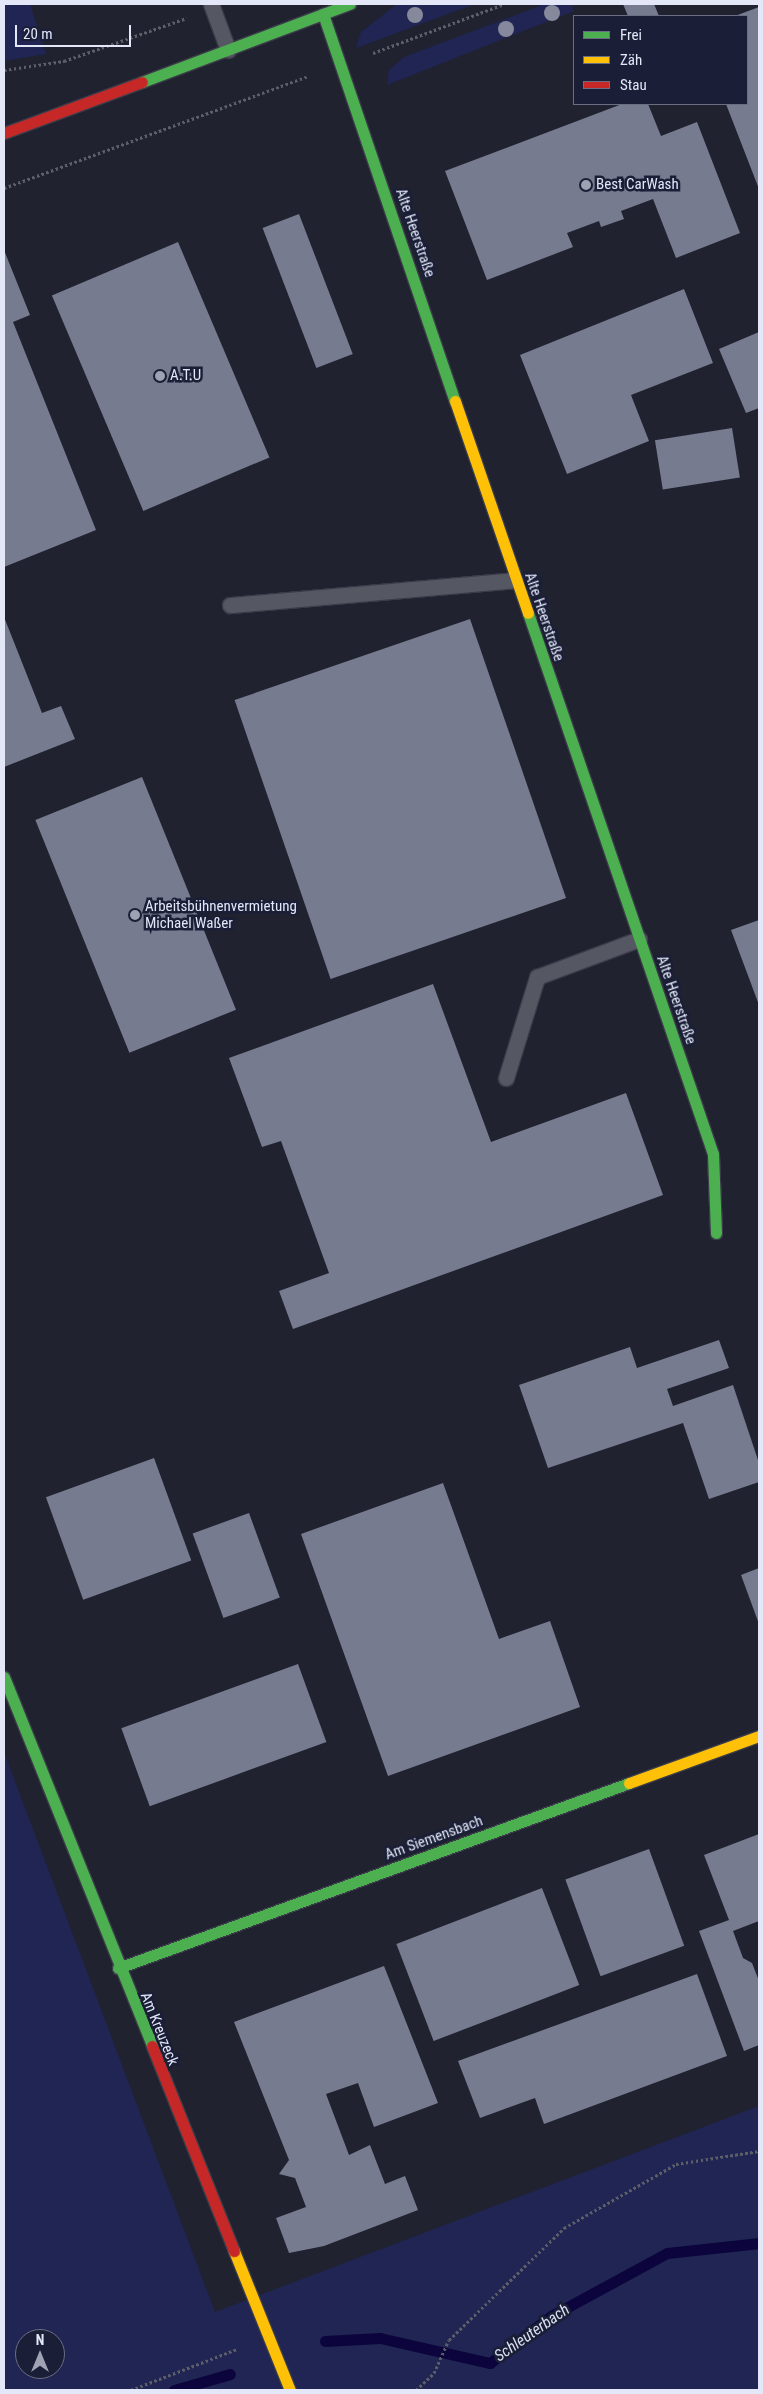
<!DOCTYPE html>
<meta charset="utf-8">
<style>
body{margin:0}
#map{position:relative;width:763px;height:2394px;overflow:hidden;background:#202230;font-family:"Roboto Condensed",sans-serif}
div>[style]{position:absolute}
.green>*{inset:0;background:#202553}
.stream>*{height:11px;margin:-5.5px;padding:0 5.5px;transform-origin:5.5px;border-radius:5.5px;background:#0c053d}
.building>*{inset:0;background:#777b8f;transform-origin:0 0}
.path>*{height:3px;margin-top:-1.5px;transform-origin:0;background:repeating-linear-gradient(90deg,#5c5e68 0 2.5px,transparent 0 5px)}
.roads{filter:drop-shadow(1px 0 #3b3c49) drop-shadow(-1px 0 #3b3c49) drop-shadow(0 1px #3b3c49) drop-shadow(0 -1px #3b3c49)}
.lane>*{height:15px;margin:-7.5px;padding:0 7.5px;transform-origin:7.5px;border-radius:7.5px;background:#555863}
.fast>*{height:11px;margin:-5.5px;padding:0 5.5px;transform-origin:5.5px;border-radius:5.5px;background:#4caf50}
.slow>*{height:11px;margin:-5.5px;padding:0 5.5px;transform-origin:5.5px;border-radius:5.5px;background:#ffc107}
.jam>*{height:11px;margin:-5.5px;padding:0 5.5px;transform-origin:5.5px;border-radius:5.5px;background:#c62828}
.trees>*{width:16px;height:16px;margin:-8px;border-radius:50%;background:#86899b}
.dots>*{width:14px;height:14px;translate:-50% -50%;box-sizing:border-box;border:2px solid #1a1e36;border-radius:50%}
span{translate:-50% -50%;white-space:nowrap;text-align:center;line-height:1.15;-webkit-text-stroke:5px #1a1e36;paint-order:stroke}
.poi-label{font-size:15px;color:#e3e7f8}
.left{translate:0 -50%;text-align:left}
.street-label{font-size:15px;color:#e3e7f8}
.water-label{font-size:16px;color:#d9def1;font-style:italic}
.frame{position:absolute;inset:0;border:5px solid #e3e7f8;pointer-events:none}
.legend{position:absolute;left:573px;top:15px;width:175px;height:90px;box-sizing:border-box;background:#1a1e36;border:1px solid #6a6e84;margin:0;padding:6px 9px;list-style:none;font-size:15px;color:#e3e7f8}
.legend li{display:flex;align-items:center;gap:10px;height:25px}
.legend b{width:25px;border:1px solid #6a6e84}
.north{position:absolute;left:15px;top:2329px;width:50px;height:50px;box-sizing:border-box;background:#1a1e36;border:1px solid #6a6e84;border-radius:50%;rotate:0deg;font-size:14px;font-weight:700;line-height:20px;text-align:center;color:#e3e7f8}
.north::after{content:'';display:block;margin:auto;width:18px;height:22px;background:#9fa2b2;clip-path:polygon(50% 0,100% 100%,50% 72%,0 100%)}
.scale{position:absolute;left:15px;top:25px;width:116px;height:22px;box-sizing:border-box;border:2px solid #e3e7f8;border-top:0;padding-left:6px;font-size:15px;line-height:18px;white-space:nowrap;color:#e3e7f8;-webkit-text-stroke:4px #1a1e36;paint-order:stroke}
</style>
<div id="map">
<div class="green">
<div style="clip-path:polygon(4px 4px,30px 4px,46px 54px,4px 61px)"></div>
<div style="clip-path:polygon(397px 4px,475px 4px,356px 48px,361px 32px)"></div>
<div style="clip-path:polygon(545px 4px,571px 4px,574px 11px,387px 85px,389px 70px,404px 57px)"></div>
<div style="clip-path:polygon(evenodd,4px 1752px,215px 2312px,759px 2106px,759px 2390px,4px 2390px,4px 1752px,25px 2339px,55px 2339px,55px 2369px,25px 2369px,25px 2339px)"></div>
</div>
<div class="stream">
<div style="left:325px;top:2341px;width:55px;rotate:-3.1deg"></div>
<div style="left:380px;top:2338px;width:113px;rotate:12.8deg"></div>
<div style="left:490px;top:2363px;width:77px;rotate:-37.6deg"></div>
<div style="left:551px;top:2316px;width:132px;rotate:-28.5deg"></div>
<div style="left:667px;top:2253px;width:93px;rotate:-6.2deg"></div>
<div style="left:174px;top:2390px;width:58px;rotate:-15.9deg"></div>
</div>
<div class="building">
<div style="clip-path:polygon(623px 4px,654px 4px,659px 16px,628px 16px)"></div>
<div style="clip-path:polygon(759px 7px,759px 189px,726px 104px,747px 104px,747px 16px,735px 16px)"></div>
<div style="clip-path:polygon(622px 104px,648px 104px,661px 136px,697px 122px,740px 233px,676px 258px,653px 199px,621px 211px,624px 219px,601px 227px,599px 221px,567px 233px,573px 247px,487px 280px,445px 171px)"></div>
<div style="left:299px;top:214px;width:150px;height:39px;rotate:69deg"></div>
<div style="left:178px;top:242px;width:234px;height:137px;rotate:67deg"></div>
<div style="clip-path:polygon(4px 250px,30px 315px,13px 322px,96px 530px,4px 567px)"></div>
<div style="clip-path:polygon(684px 289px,713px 363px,631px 395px,649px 441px,567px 474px,520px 355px)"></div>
<div style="clip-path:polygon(759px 332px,759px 408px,746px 413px,719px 349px)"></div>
<div style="left:732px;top:428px;width:50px;height:78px;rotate:81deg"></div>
<div style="clip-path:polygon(4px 617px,42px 713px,61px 706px,75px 739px,4px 767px)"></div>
<div style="left:470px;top:619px;width:295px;height:249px;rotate:71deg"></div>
<div style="left:142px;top:777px;width:251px;height:115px;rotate:68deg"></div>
<div style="clip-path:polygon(759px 920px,759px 1005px,731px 930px)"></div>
<div style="clip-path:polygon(433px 984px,491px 1142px,626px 1093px,663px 1195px,293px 1329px,279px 1291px,329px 1273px,281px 1141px,262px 1147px,229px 1058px)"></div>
<div style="clip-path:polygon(719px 1340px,729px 1368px,667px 1389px,673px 1406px,733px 1385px,759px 1463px,759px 1482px,709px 1499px,683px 1423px,548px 1468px,519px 1385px,630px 1347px,637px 1368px)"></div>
<div style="left:154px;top:1458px;width:109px;height:115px;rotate:70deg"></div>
<div style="clip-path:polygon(443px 1483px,499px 1639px,550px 1621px,580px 1707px,388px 1776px,301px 1534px)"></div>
<div style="left:249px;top:1513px;width:90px;height:60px;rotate:70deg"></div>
<div style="clip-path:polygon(759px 1568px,759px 1624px,741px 1575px)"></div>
<div style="left:298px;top:1664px;width:83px;height:188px;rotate:70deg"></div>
<div style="clip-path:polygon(759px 1834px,759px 1921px,733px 1931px,743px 1958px,752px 1963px,759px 1981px,759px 2045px,744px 2051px,699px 1931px,729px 1920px,704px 1855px)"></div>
<div style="left:649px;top:1849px;width:103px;height:89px;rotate:70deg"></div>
<div style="left:542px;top:1888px;width:104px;height:156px;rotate:69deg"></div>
<div style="clip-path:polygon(384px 1966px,438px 2103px,374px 2127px,358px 2083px,326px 2094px,349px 2155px,370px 2145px,385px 2184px,405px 2176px,418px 2210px,324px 2246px,289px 2253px,276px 2218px,306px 2207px,295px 2178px,279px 2174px,289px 2160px,234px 2022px)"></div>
<div style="clip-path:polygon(697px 1974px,727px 2056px,544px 2124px,535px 2098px,480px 2118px,458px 2061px)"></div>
</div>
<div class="path">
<div style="left:373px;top:53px;width:140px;rotate:-20.5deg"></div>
<div style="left:4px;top:70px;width:61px;rotate:-8.5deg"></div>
<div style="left:64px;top:61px;width:130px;rotate:-19.3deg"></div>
<div style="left:4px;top:188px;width:324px;rotate:-20.2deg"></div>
<div style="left:131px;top:2390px;width:114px;rotate:-21.1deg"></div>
<div style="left:416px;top:2390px;width:25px;rotate:-43deg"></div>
<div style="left:434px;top:2373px;width:36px;rotate:-66deg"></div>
<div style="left:449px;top:2340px;width:161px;rotate:-44.2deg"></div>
<div style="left:564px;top:2228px;width:129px;rotate:-29.7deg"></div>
<div style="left:676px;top:2164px;width:84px;rotate:-8.9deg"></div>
</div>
<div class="roads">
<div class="lane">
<div style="left:211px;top:4px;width:49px;rotate:69.7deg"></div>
<div style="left:230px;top:605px;width:286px;rotate:-5deg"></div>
<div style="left:506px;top:1078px;width:106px;rotate:-72.9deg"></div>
<div style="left:537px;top:977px;width:109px;rotate:-20.4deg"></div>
</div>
<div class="fast">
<div style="left:323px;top:14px;width:409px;rotate:71.2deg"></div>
<div style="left:142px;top:82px;width:222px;rotate:-20.6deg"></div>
<div style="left:528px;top:613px;width:572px;rotate:71.12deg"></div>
<div style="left:713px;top:1154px;width:79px;rotate:87.8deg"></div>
<div style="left:4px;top:1677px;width:398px;rotate:68.1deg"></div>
<div style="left:118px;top:1968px;width:543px;rotate:-19.9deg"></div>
</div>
<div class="slow">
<div style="left:455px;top:401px;width:224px;rotate:71deg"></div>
<div style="left:629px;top:1783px;width:138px;rotate:-19.9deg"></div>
<div style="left:234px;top:2251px;width:150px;rotate:68.1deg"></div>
</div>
<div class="jam">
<div style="left:4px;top:133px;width:147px;rotate:-20.3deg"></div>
<div style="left:152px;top:2046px;width:221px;rotate:68.2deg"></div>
</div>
</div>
<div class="trees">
<div style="left:552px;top:13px"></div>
<div style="left:415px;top:15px"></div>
<div style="left:506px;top:29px"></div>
</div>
<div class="dots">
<div style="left:586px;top:185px;background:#9fa2b2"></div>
<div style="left:160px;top:376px;background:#9fa2b2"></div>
<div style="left:135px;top:915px;background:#9fa2b2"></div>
</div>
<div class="poi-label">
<span class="left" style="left:596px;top:185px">Best CarWash</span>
<span class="left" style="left:170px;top:376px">A.T.U</span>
<span class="left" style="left:145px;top:915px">Arbeitsbühnenvermietung<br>Michael Waßer</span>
</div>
<div class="street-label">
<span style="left:415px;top:233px;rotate:71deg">Alte Heerstraße</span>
<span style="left:544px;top:617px;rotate:71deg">Alte Heerstraße</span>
<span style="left:676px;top:1000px;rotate:71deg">Alte Heerstraße</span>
<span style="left:434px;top:1838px;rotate:-20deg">Am Siemensbach</span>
<span style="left:159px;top:2029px;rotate:68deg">Am Kreuzeck</span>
</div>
<div class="water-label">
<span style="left:532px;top:2333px;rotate:-35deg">Schleuterbach</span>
</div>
<div class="frame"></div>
<ul class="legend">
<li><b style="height:6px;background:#4caf50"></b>Frei</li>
<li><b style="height:6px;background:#ffc107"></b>Zäh</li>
<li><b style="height:6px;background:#c62828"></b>Stau</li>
</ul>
<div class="north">N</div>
<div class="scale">20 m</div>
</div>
